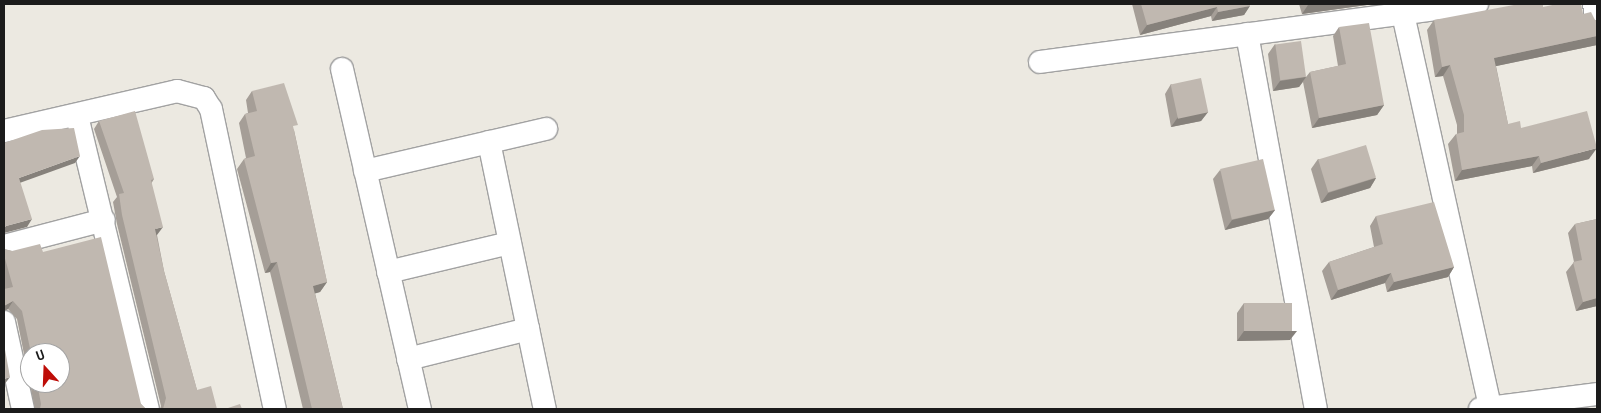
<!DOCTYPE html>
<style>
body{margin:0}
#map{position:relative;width:1601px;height:413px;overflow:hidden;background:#ece9e1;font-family:"Archivo Narrow",sans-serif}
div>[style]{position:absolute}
.roads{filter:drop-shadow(1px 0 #a2a2a2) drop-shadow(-1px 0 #a2a2a2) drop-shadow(0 1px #a2a2a2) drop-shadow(0 -1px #a2a2a2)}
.street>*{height:22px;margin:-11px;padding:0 11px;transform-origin:11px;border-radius:11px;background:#fff}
.wall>*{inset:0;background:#a59e97}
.shaded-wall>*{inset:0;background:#86817b}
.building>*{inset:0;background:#c0b8b0;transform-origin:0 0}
span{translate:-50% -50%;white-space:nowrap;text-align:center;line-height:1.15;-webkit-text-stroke:4.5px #fff;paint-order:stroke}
.frame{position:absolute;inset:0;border:5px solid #1b1b1b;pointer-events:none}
.north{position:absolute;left:20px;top:343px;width:50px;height:50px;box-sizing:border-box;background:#fff;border:1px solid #a4a4a4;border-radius:50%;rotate:340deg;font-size:14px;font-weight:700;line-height:20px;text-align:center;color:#1b1b1b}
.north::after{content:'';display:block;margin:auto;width:18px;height:22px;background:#be0d08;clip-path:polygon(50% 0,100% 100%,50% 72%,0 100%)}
</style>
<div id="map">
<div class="roads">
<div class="street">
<div style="left:1594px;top:4px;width:18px;rotate:81deg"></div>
<div style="left:1403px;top:14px;width:403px;rotate:77.5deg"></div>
<div style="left:1247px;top:34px;width:381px;rotate:79.6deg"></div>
<div style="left:1040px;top:62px;width:441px;rotate:-7.6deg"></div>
<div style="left:342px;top:69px;width:349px;rotate:77.1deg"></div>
<div style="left:77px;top:116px;width:301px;rotate:76.4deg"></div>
<div style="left:4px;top:131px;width:178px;rotate:-13deg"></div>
<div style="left:177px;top:91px;width:28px;rotate:15deg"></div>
<div style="left:204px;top:98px;width:13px;rotate:58deg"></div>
<div style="left:211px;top:109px;width:307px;rotate:78deg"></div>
<div style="left:489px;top:142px;width:273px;rotate:78.2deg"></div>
<div style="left:365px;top:171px;width:186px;rotate:-13.1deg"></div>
<div style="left:4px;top:246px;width:103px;rotate:-14.6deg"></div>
<div style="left:388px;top:272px;width:125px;rotate:-13.4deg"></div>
<div style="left:4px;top:322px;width:89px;rotate:77.7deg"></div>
<div style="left:408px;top:359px;width:124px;rotate:-14deg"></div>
<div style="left:1480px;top:409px;width:118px;rotate:-7.3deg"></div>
</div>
</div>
<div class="wall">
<div style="clip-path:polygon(1132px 4px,1254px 4px,1250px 5px,1244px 15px,1212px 21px,1211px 16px,1140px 35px)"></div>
<div style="clip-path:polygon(1299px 4px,1374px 4px,1302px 14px)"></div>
<div style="clip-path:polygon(1543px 7px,1583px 14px,1597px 21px,1597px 45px,1496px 66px,1508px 124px,1521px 128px,1589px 159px,1533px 173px,1532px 166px,1455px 181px,1448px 144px,1456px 134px,1457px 134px,1457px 125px,1443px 76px,1435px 77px,1427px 30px,1434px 20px)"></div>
<div style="clip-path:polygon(1339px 27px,1384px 105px,1377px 115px,1312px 128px,1303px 82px,1299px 87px,1273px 91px,1268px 54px,1275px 44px,1306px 77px,1310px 72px,1338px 66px,1333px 36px)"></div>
<div style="clip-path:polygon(1171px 84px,1208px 112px,1201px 121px,1171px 127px,1165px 94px)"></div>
<div style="clip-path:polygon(252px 91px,294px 130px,327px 282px,320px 292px,315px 293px,343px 409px,303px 409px,270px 272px,265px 273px,237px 169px,244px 159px,246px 158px,239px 123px,245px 114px,248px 113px,246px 100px)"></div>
<div style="clip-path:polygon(99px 121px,154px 179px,151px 184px,157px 235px,164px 271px,197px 390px,217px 409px,160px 409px,161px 406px,117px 224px,113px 202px,117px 197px,94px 129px)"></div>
<div style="clip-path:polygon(1318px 159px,1376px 178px,1370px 188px,1321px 203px,1311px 169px)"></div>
<div style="clip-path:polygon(1220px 170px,1275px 210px,1268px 219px,1225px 230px,1213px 179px)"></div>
<div style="clip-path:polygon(1376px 216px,1454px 267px,1448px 277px,1387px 292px,1385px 283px,1331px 300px,1322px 271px,1329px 262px,1374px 247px,1370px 226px)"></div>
<div style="clip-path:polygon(1597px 219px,1597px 306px,1576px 311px,1566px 272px,1574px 262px,1568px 233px,1575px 224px)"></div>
<div style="clip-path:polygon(evenodd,4px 249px,12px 251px,43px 252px,141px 404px,146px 409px,35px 409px,17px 319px,8px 309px,4px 311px,4px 289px,5px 289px,4px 283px,4px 249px,30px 353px,60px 353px,60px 383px,30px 383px,30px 353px)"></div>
<div style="clip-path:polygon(1244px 303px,1290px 340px,1237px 341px,1237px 313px)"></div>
</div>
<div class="shaded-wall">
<div style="clip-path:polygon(1315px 4px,1374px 4px,1302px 14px,1308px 5px)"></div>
<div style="clip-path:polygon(1250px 6px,1244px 15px,1212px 21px,1218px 12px)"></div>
<div style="clip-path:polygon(1217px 7px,1211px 16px,1140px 35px,1147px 25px)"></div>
<div style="clip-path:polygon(1597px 36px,1597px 45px,1487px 68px,1494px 58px)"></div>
<div style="clip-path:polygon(1450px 65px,1443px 76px,1435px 77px,1442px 67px)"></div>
<div style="clip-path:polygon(1306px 77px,1299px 87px,1273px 91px,1280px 81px)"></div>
<div style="clip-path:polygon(1384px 105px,1377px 115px,1312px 128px,1319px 118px)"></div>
<div style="clip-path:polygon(1208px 112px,1201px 121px,1171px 127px,1178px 117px)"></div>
<div style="clip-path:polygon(1597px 148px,1589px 159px,1533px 173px,1541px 163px)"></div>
<div style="clip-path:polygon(80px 156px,75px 163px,14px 185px,19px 178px)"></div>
<div style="clip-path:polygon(1539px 156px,1532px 166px,1455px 181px,1462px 170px)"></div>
<div style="clip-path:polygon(1376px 178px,1370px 188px,1321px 203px,1328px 193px)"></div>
<div style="clip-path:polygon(1275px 210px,1268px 219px,1225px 230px,1232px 220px)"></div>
<div style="clip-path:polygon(32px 219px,27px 227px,4px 233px,4px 228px,6px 226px)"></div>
<div style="clip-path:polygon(163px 227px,157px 235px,150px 237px,155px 229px)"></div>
<div style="clip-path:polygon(277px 262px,270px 272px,265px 273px,271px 263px)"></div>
<div style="clip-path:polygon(1454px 267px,1448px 277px,1387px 292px,1394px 282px)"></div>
<div style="clip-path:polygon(1391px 273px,1385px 283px,1331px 300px,1338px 290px)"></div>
<div style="clip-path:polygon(327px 282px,320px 292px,307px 296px,313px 286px)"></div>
<div style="clip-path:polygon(1597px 298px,1597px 306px,1576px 311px,1583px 302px)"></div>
<div style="clip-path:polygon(13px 301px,8px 309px,4px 311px,4px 306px)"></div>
<div style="clip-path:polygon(1244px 331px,1297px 331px,1290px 340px,1237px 341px)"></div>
<div style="clip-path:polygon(10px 377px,4px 385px,4px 379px)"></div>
</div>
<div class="building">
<div style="clip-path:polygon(1141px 4px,1250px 4px,1250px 6px,1218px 12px,1217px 7px,1147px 25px)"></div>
<div style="clip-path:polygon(1519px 4px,1543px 4px,1543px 7px,1557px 4px,1581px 4px,1583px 14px,1591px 12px,1595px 20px,1597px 21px,1597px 36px,1494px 58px,1508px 124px,1520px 121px,1521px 128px,1587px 111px,1597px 148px,1541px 163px,1539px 156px,1462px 170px,1456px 134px,1464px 132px,1464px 115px,1450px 65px,1442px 67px,1434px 20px)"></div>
<div style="clip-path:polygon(1369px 23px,1384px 105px,1319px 118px,1310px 72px,1346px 64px,1339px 27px)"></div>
<div style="left:1301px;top:41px;width:36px;height:26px;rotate:82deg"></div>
<div style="left:1201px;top:78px;width:35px;height:31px;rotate:78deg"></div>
<div style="clip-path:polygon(284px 83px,298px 125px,293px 126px,327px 282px,313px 286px,343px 409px,312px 409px,277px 262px,271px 263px,244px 159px,255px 156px,245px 114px,257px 111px,252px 91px)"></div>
<div style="clip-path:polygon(135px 111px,154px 179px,151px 180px,163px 227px,155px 229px,164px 271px,197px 390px,211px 386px,217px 409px,163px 409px,166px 398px,122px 215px,119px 194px,124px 193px,99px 121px)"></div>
<div style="clip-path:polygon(74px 128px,80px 156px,19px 178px,32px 219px,6px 226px,4px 228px,4px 143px,42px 130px)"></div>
<div style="left:1366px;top:145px;width:34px;height:50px;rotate:73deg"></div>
<div style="left:1263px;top:159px;width:52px;height:44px;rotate:77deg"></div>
<div style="clip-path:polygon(1434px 202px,1454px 267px,1394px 282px,1391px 273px,1338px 290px,1329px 262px,1383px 244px,1376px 216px)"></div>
<div style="clip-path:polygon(1597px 219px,1597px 298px,1583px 302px,1573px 262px,1582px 260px,1575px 224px)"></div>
<div style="clip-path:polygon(101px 237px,141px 404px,146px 409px,40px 409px,41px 404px,37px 383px,60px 383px,60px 353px,31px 353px,22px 311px,13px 301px,4px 306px,4px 289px,13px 287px,4px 255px,4px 249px,12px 251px,40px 244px,43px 252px)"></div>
<div style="left:1244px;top:303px;width:48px;height:28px"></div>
<div style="clip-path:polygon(4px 344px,10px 377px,4px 379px)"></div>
<div style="clip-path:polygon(240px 404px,242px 409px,225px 409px)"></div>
</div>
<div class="frame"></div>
<div class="north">U</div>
</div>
